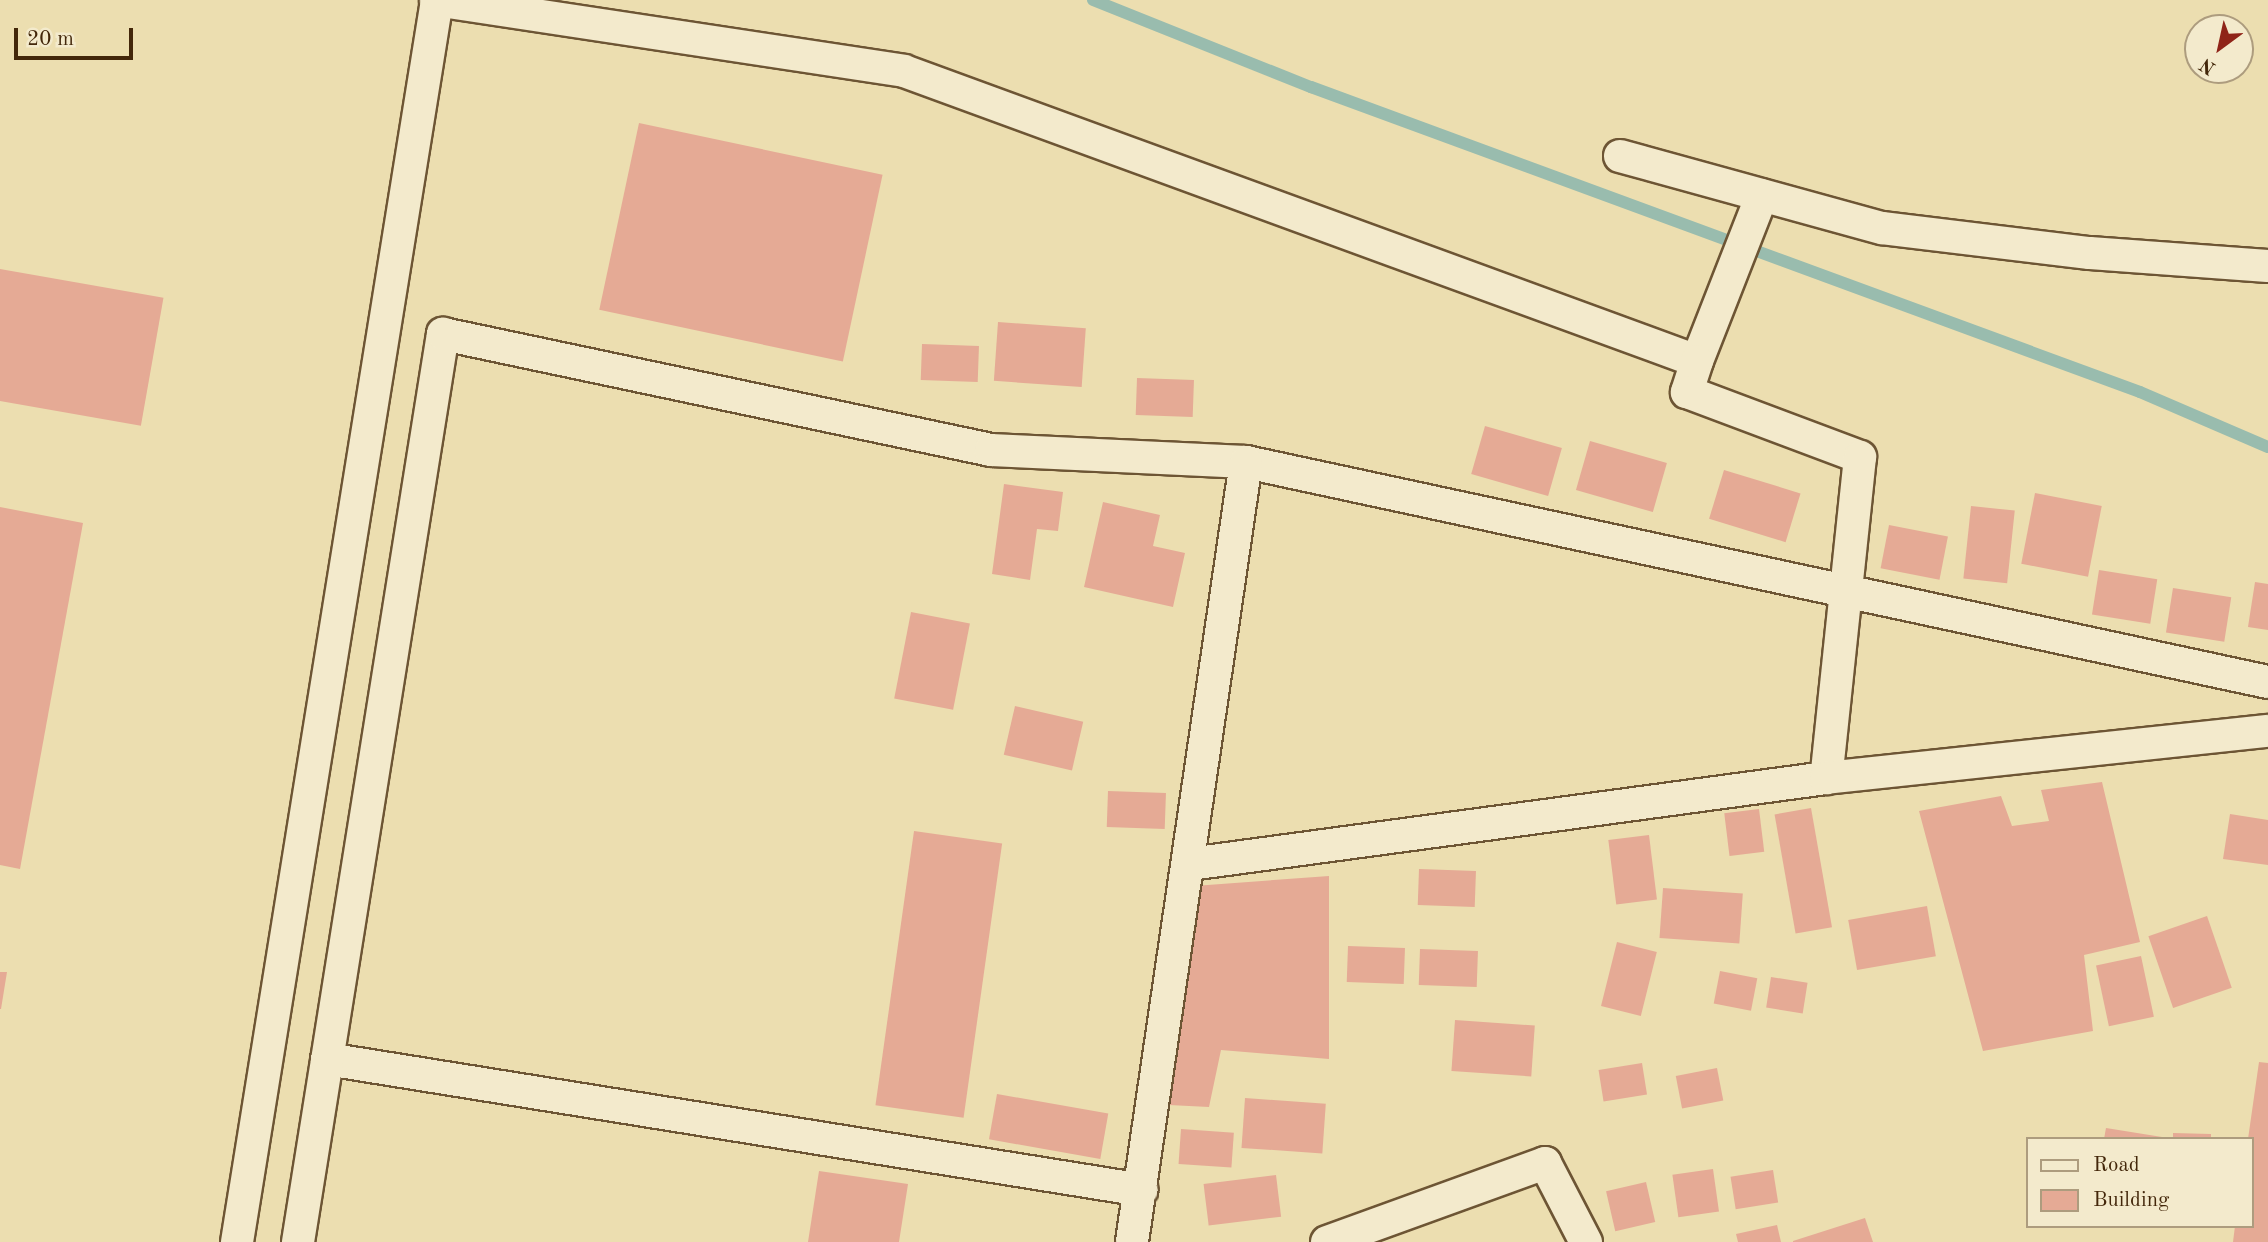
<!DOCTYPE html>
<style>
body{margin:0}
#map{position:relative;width:2268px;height:1242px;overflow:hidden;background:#ecdeb0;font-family:"Old Standard TT",serif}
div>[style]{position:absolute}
.stream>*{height:12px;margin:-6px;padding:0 6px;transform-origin:6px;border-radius:6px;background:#99bcae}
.building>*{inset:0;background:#e5aa95;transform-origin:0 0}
.roads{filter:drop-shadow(2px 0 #6d5534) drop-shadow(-2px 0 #6d5534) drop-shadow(0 2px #6d5534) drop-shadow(0 -2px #6d5534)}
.minor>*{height:32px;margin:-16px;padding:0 16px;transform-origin:16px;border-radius:16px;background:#f3eacc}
span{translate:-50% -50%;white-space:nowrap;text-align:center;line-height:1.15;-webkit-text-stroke:6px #f3eacc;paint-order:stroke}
.legend{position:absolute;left:2026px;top:1137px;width:228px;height:91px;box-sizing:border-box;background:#f3eacc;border:2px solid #ad9c7e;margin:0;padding:9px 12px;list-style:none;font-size:21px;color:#43270a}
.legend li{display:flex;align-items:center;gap:14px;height:35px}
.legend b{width:35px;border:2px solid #ad9c7e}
.north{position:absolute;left:2184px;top:14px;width:70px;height:70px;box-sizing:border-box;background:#f3eacc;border:2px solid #ad9c7e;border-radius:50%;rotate:213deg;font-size:19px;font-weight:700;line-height:28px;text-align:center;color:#43270a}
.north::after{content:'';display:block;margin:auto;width:24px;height:32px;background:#8f2418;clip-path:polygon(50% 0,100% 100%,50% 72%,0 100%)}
.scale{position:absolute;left:14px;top:28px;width:119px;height:32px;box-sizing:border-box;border:4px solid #43270a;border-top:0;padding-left:9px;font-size:21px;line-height:24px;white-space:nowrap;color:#43270a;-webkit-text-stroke:5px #f3eacc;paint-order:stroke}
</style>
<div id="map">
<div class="stream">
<div style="left:1093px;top:0;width:235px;rotate:21.8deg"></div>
<div style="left:1311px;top:87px;width:883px;rotate:20.2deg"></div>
<div style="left:2140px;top:392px;width:139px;rotate:23.3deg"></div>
</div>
<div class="building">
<div style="left:639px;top:123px;width:249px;height:191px;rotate:12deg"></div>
<div style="left:0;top:269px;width:166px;height:130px;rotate:10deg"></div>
<div style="left:998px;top:322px;width:88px;height:59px;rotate:4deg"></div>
<div style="left:922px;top:344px;width:57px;height:36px;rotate:2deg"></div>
<div style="left:1137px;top:378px;width:57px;height:37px;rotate:2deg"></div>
<div style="left:1485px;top:426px;width:80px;height:50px;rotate:16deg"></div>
<div style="left:1590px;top:441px;width:80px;height:51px;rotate:16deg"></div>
<div style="left:1724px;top:470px;width:80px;height:51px;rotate:17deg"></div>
<div style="clip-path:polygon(1004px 484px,1063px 492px,1058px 531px,1037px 529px,1030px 580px,992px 574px)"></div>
<div style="left:2035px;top:493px;width:68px;height:72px;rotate:11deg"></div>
<div style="clip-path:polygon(1103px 502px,1160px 515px,1153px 546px,1185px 553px,1173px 607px,1084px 587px)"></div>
<div style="left:1971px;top:506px;width:44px;height:73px;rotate:6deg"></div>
<div style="clip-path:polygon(0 507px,83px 523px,20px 869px,0 865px)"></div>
<div style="left:1889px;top:525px;width:60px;height:44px;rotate:11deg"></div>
<div style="left:2099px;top:570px;width:59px;height:45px;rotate:9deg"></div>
<div style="clip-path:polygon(2255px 582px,2268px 584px,2268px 630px,2248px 627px)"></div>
<div style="left:2173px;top:588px;width:59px;height:45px;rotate:9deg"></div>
<div style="left:911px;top:612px;width:60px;height:88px;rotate:11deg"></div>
<div style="left:1015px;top:706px;width:70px;height:50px;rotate:13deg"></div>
<div style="clip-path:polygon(2102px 782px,2140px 942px,2084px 955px,2093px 1031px,1983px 1051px,1919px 811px,2001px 796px,2012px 826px,2049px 821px,2041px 790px)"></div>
<div style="left:1108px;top:791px;width:58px;height:36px;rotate:2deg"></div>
<div style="left:1811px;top:808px;width:121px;height:37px;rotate:80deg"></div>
<div style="left:1759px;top:809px;width:43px;height:35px;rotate:83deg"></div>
<div style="clip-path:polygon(2230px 814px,2268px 820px,2268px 865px,2223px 859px)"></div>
<div style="left:914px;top:831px;width:89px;height:277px;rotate:8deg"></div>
<div style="left:1649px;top:835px;width:65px;height:41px;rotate:83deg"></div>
<div style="left:1419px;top:869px;width:57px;height:36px;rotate:2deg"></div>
<div style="clip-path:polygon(1329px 876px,1329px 1059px,1221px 1050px,1209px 1107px,1169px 1105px,1194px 886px)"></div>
<div style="left:1663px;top:888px;width:80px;height:50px;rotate:4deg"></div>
<div style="left:1927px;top:906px;width:51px;height:80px;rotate:80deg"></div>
<div style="left:2207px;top:916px;width:76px;height:62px;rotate:71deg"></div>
<div style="left:1617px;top:942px;width:41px;height:66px;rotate:14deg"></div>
<div style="left:1348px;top:946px;width:57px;height:36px;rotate:2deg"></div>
<div style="left:1420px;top:949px;width:58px;height:36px;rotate:2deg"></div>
<div style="left:2141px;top:956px;width:62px;height:46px;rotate:78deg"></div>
<div style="left:1720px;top:971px;width:38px;height:33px;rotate:11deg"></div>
<div style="clip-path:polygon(0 972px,7px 972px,1px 1009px,0 1009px)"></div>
<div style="left:1771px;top:977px;width:37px;height:31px;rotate:9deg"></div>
<div style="left:1455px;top:1020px;width:80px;height:51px;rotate:4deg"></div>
<div style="clip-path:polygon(2259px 1062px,2268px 1063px,2268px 1242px,2233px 1242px,2235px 1226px,2252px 1226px,2252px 1139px,2248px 1139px)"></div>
<div style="left:1642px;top:1063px;width:32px;height:44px;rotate:81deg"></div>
<div style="left:1717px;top:1068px;width:33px;height:42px;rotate:79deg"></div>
<div style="left:997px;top:1094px;width:113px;height:46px;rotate:10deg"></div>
<div style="left:1245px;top:1098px;width:81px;height:50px;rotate:4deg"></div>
<div style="clip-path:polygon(2106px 1128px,2162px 1137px,2162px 1139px,2104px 1139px)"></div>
<div style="left:1181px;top:1129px;width:53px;height:35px;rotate:4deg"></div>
<div style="clip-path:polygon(2173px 1133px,2211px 1134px,2211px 1139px,2173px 1139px)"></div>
<div style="left:1713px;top:1169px;width:43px;height:41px;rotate:82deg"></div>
<div style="left:1773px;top:1170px;width:33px;height:43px;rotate:81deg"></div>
<div style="clip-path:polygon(819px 1171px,908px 1184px,899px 1242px,808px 1242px)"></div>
<div style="left:1276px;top:1175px;width:42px;height:73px;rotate:83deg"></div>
<div style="left:1646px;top:1182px;width:41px;height:41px;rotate:77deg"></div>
<div style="clip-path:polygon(1865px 1218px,1873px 1242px,1793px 1242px,1793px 1241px)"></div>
<div style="clip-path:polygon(1777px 1225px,1781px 1242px,1738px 1242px,1736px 1234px)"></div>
</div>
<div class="roads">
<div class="minor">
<div style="left:436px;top:0;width:473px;rotate:8.6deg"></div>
<div style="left:904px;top:71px;width:844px;rotate:20.09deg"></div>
<div style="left:1697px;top:361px;width:178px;rotate:-68.6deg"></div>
<div style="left:1620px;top:156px;width:272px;rotate:15.4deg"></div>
<div style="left:1882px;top:228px;width:209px;rotate:6.9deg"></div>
<div style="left:2090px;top:253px;width:178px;rotate:4.2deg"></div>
<div style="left:1697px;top:361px;width:33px;rotate:108deg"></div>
<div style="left:1687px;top:392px;width:185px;rotate:20.6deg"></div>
<div style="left:1860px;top:457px;width:323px;rotate:96deg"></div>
<div style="left:1246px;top:462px;width:1045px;rotate:12.15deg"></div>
<div style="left:1190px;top:864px;width:642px;rotate:-7.7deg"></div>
<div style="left:1826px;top:778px;width:444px;rotate:-6.1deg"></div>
<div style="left:327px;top:1059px;width:825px;rotate:9.13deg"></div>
<div style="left:237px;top:1242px;width:1258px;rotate:-80.85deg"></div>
<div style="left:298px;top:1242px;width:920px;rotate:-80.93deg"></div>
<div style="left:443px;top:334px;width:560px;rotate:11.95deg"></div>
<div style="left:991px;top:450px;width:255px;rotate:2.7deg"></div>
<div style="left:1246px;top:462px;width:788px;rotate:98.32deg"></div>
<div style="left:1327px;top:1242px;width:232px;rotate:-19.9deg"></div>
<div style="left:1545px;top:1163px;width:89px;rotate:62.6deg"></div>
</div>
</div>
<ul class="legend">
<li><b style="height:9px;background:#f3eacc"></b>Road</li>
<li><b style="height:19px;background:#e5aa95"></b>Building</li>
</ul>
<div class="north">N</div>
<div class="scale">20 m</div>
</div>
